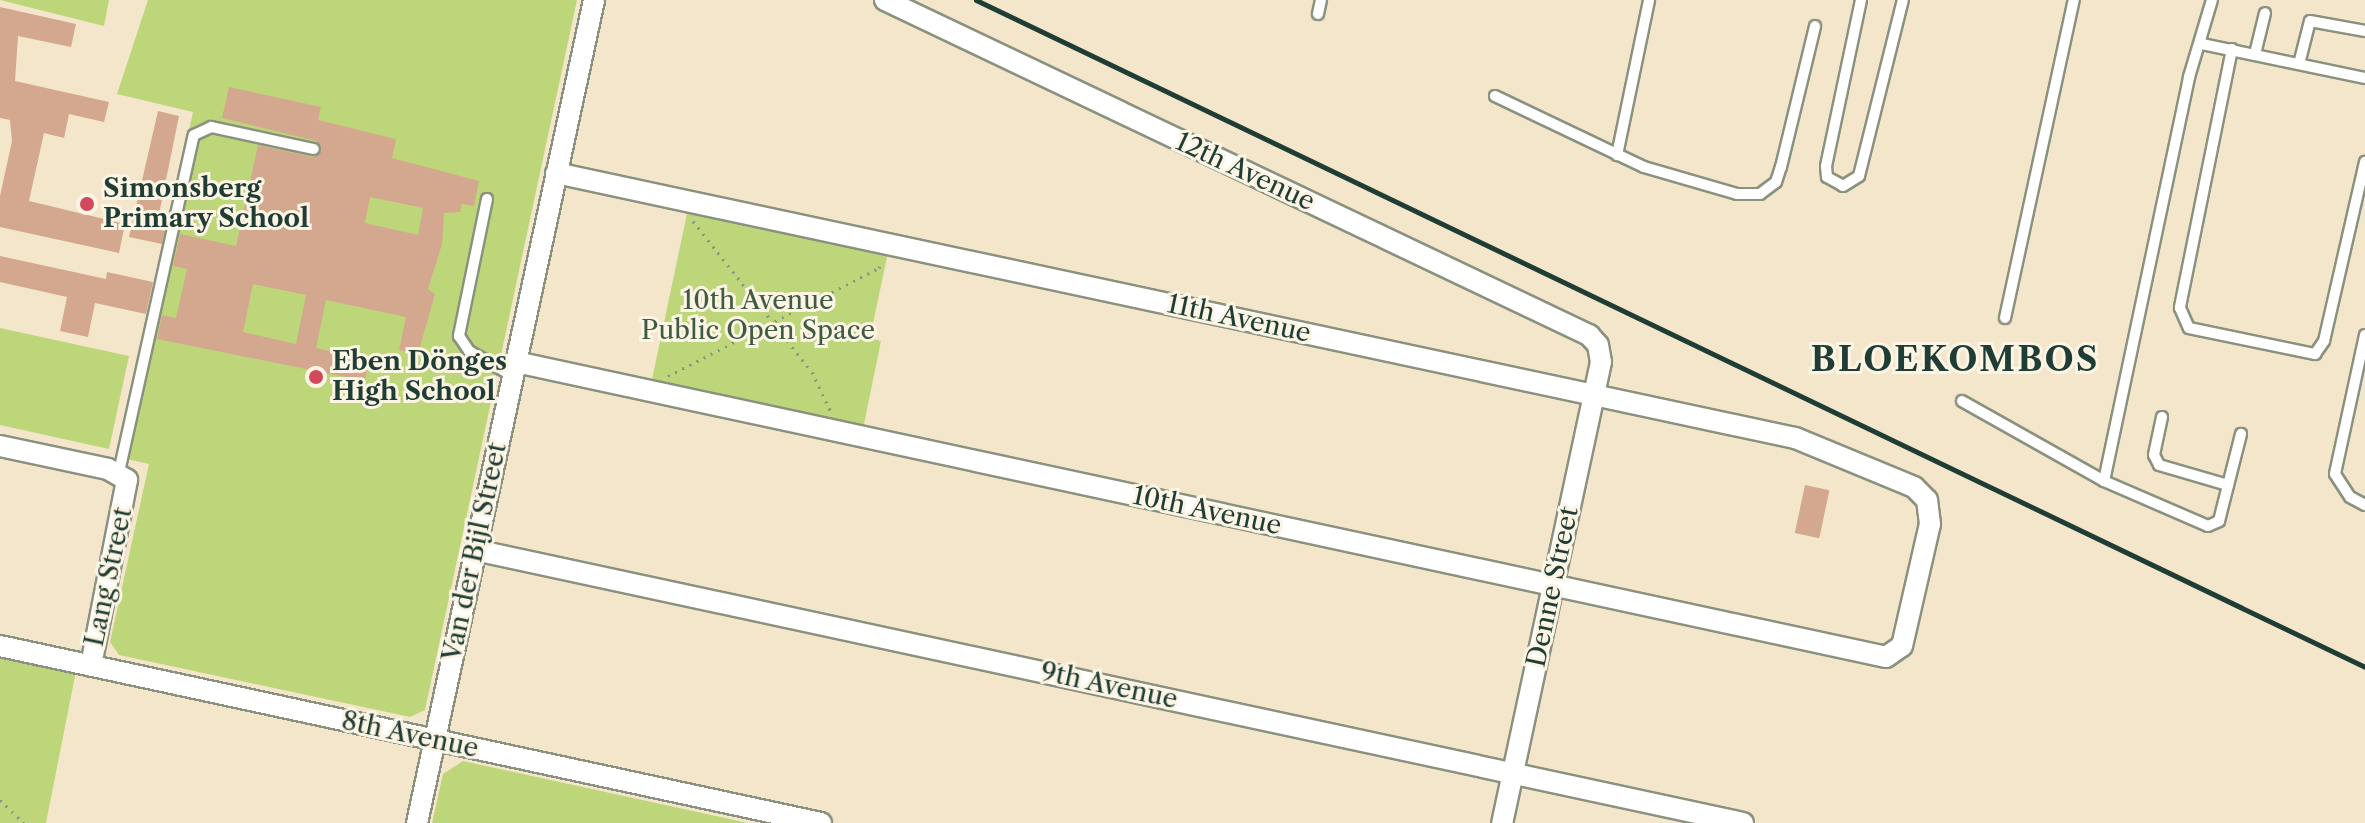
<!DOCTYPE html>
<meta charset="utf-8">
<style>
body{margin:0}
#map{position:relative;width:2365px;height:823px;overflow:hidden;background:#f4e6ca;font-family:"Libre Caslon Text",serif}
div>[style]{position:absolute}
.green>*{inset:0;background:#bed67a}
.building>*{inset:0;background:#d4a88e;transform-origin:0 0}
.path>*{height:3px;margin-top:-1.5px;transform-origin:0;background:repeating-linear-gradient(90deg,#8a927f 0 2px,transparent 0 8px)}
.roads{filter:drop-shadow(2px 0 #8a927f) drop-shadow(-2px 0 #8a927f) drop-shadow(0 2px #8a927f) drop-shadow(0 -2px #8a927f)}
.service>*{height:10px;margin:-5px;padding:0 5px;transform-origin:5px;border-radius:5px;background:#fff}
.minor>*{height:20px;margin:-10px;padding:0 10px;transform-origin:10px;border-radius:10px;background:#fff}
.rail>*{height:5px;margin:-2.5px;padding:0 2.5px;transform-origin:2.5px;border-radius:2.5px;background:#1f3d34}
.dots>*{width:22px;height:22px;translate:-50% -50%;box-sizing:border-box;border:4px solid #fcf5e5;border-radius:50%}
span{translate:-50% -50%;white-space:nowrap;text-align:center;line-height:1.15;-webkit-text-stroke:6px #fcf5e5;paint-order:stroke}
.street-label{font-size:26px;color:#1f3d34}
.poi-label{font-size:26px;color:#1f3d34;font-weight:700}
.left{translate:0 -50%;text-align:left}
.park-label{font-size:26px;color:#3f5c42}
.district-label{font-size:34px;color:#1f3d34;font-weight:700;letter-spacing:2px}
</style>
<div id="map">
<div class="green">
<div style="clip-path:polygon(0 0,109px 0,104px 26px)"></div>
<div style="clip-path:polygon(148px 0,577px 0,425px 710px,410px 717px,119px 655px,110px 642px,149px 464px,117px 457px,193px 112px,117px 94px)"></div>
<div style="clip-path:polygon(688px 209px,888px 252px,870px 338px,881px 341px,863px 429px,651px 384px)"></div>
<div style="clip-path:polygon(0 328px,129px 356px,109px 449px,0 425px)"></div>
<div style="clip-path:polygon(0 655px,76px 671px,46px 823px,0 823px)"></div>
<div style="clip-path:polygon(463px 761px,748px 823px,432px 823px,443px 774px)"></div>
</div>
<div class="building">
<div style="clip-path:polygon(0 7px,76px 24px,71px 47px,18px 36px,15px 81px,109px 102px,104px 122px,69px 114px,64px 138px,44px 133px,29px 201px,125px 224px,119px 253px,0 227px,0 196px,12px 141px,10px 120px,0 118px)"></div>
<div style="clip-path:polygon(evenodd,229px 87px,321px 107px,318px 120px,396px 139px,392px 158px,479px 181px,474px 206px,462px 204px,460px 212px,444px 213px,442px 244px,428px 289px,435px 294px,418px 354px,399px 350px,406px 317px,326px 300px,316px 348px,369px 360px,365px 381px,157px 339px,162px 315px,176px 318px,187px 269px,173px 266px,180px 234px,236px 246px,258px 145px,312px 157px,322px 151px,316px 141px,222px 118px,229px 87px,370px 197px,423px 208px,418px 235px,365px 223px,370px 197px,229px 87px,253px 284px,306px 295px,296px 344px,243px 332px,253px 284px)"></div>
<div style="clip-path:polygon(158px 111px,179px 116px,156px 229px,165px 231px,162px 244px,129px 237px)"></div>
<div style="clip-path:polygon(0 256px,106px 279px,107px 272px,153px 282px,146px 314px,95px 303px,88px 337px,60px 331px,67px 297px,0 282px)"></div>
<div style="left:1805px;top:485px;width:25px;height:49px;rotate:12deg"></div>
</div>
<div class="path">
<div style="left:693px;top:221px;width:192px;rotate:51.8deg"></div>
<div style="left:812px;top:372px;width:44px;rotate:64.6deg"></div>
<div style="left:668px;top:376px;width:237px;rotate:-27.1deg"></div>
<div style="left:879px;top:268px;width:7px;rotate:-74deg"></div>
<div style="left:0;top:800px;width:33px;rotate:44deg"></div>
</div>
<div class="roads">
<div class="service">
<div style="left:1861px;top:0;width:170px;rotate:101.9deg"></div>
<div style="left:1826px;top:166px;width:11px;rotate:85deg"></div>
<div style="left:1827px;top:177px;width:18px;rotate:29deg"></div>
<div style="left:1843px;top:186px;width:19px;rotate:-32deg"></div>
<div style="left:1859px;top:176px;width:181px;rotate:-76deg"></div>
<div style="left:1318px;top:14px;width:14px;rotate:-78deg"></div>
<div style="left:2202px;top:44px;width:167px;rotate:11.8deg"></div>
<div style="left:2232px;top:49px;width:264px;rotate:101.4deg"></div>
<div style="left:2180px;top:308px;width:22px;rotate:66deg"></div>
<div style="left:2189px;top:328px;width:129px;rotate:11.7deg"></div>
<div style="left:2315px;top:354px;width:16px;rotate:-55deg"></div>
<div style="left:2324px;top:341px;width:184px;rotate:-77.1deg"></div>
<div style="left:2255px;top:54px;width:42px;rotate:-76.3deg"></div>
<div style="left:2299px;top:64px;width:44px;rotate:-75.7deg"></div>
<div style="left:2310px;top:21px;width:56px;rotate:10.3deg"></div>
<div style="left:1495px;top:96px;width:165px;rotate:25.5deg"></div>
<div style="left:1644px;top:167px;width:97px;rotate:16.2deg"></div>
<div style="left:1737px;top:194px;width:23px"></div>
<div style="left:1760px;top:194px;width:20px;rotate:-37deg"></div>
<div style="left:1776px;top:182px;width:16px;rotate:-72deg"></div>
<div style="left:1781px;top:167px;width:145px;rotate:-76.4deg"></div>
<div style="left:1617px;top:155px;width:158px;rotate:-78.3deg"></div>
<div style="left:487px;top:199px;width:140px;rotate:101.6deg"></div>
<div style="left:459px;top:336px;width:18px;rotate:56deg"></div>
<div style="left:469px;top:351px;width:51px;rotate:29.6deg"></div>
<div style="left:2005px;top:318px;width:325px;rotate:-77.8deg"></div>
<div style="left:2365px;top:335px;width:142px;rotate:102.2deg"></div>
<div style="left:2335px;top:474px;width:27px;rotate:57deg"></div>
<div style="left:2350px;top:497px;width:17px;rotate:28deg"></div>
<div style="left:1962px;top:401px;width:163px;rotate:29.4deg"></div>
<div style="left:2104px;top:481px;width:113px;rotate:23.4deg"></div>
<div style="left:2208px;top:526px;width:12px;rotate:-24deg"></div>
<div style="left:2219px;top:521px;width:90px;rotate:-75.8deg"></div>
<div style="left:2162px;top:417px;width:39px;rotate:102deg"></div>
<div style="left:2154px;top:455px;width:11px;rotate:63deg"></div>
<div style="left:2159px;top:465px;width:72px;rotate:16.2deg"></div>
<div style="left:119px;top:472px;width:345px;rotate:-77.5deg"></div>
<div style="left:194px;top:135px;width:19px;rotate:-25deg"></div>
<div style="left:211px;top:127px;width:105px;rotate:12.1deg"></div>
<div style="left:2104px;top:481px;width:413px;rotate:-78.1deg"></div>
<div style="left:2189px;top:77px;width:80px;rotate:-73.4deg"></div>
</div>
<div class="minor">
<div style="left:885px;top:0;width:780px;rotate:25.45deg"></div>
<div style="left:1589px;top:335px;width:13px;rotate:48deg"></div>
<div style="left:1598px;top:345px;width:17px;rotate:80deg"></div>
<div style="left:1601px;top:362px;width:472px;rotate:102.1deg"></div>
<div style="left:516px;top:362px;width:1401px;rotate:12.15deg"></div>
<div style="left:1886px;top:657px;width:19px;rotate:-35deg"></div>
<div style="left:1902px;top:646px;width:125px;rotate:-77.1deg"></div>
<div style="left:1930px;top:524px;width:24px;rotate:-97deg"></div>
<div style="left:1927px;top:500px;width:18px;rotate:-135deg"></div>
<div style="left:1914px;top:487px;width:129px;rotate:-157.6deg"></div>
<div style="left:1795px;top:438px;width:1267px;rotate:-167.93deg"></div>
<div style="left:0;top:446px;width:110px;rotate:12deg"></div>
<div style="left:108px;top:469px;width:22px;rotate:30deg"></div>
<div style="left:127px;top:480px;width:189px;rotate:101deg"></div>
<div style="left:475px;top:550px;width:1297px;rotate:12.15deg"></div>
<div style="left:0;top:646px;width:840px;rotate:12.17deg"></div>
<div style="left:417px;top:823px;width:842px;rotate:-77.86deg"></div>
</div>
</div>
<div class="rail">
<div style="left:976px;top:0;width:1541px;rotate:25.65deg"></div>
</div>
<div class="dots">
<div style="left:87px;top:204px;background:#d1495b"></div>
<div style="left:316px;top:377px;background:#d1495b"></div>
</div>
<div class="street-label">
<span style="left:1245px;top:172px;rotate:25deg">12th Avenue</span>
<span style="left:1239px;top:319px;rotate:12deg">11th Avenue</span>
<span style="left:1207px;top:511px;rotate:12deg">10th Avenue</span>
<span style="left:475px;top:552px;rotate:-78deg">Van der Bijl Street</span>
<span style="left:109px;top:577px;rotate:-78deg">Lang Street</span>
<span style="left:1553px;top:587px;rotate:-78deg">Denne Street</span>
<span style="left:1109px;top:686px;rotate:12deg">9th Avenue</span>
<span style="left:410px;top:735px;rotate:12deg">8th Avenue</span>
</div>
<div class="poi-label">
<span class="left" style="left:103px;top:204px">Simonsberg<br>Primary School</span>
<span class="left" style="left:332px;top:377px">Eben Dönges<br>High School</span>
</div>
<div class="park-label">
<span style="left:758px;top:316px">10th Avenue<br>Public Open Space</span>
</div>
<div class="district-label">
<span style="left:1955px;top:360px">BLOEKOMBOS</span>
</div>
</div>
